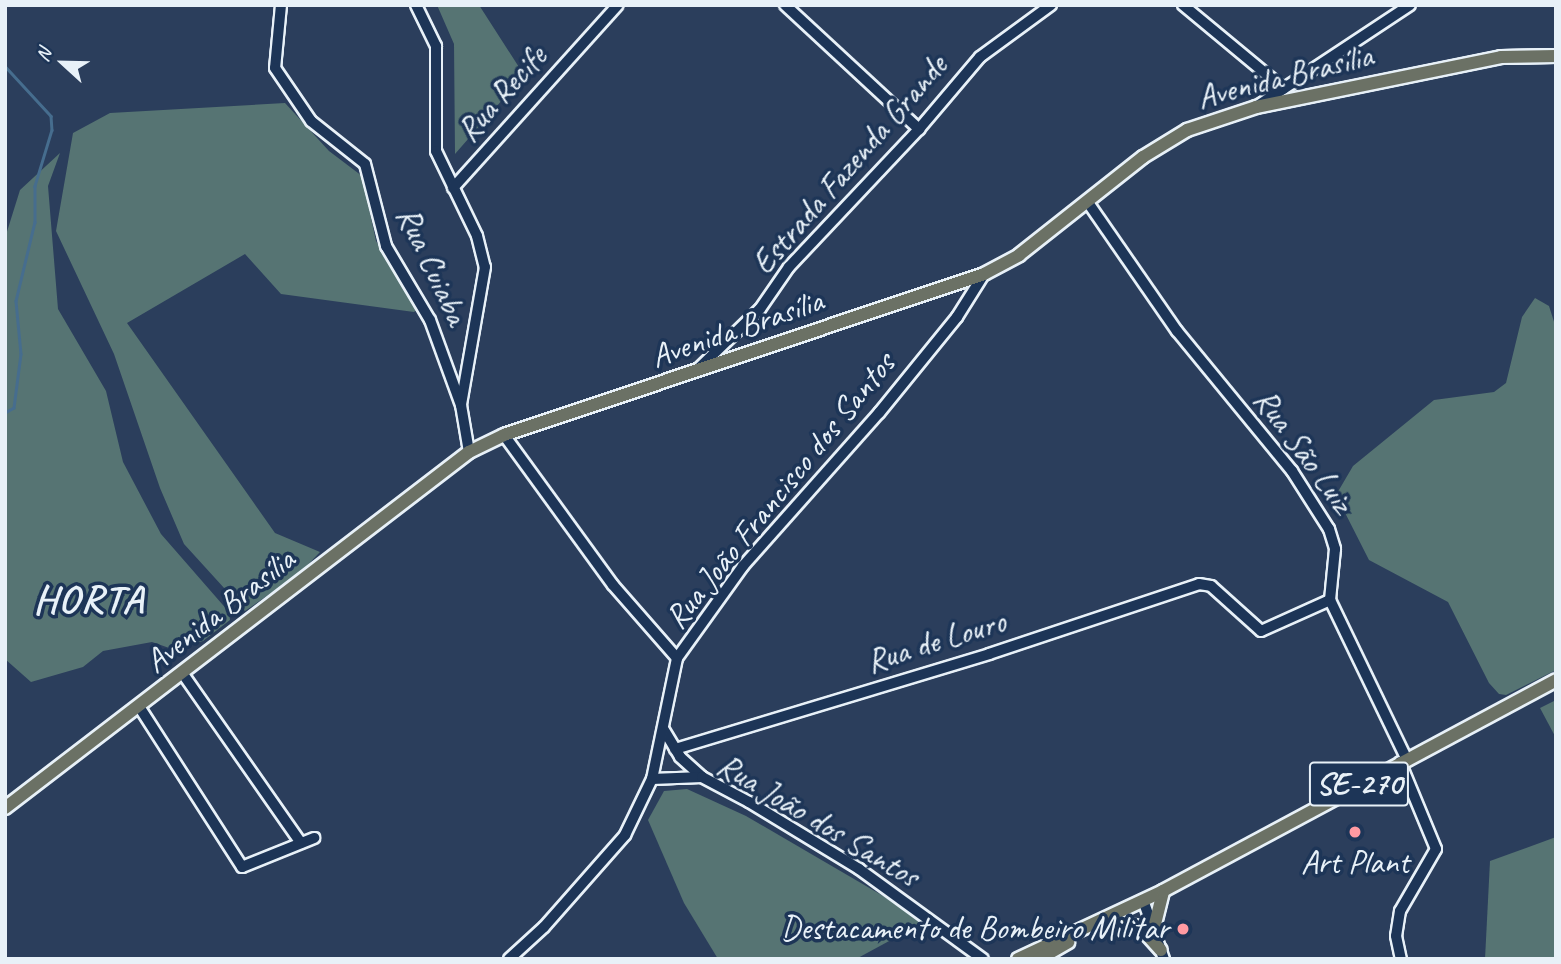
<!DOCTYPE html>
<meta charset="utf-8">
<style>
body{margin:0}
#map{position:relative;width:1561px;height:964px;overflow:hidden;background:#2b3e5c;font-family:Caveat,sans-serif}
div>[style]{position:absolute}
.green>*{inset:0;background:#567473}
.stream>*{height:2.5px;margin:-1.25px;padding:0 1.25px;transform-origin:1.25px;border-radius:1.25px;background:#466d8e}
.roads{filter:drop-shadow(2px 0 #e8f1f8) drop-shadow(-2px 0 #e8f1f8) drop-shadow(0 2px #e8f1f8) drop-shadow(0 -2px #e8f1f8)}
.minor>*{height:10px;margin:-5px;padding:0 5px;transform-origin:5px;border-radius:5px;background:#1d3557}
.major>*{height:12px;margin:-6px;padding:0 6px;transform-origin:6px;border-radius:6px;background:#6b7165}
.dots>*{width:19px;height:19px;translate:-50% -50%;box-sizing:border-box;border:4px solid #1d3557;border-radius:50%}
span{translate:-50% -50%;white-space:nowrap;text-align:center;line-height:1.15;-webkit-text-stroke:7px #1d3557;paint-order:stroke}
.shield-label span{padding:2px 5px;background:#1d3557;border:2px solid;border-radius:5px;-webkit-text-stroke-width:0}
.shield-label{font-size:32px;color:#e8f1f8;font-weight:700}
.street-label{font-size:33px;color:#e8f1f8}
.poi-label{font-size:33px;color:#e8f1f8}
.right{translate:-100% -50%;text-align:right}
.district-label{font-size:40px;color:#e8f1f8;font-weight:700;letter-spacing:2px}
.frame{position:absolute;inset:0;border:7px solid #e8f1f8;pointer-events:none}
.north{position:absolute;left:28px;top:28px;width:70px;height:70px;-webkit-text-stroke:5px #1d3557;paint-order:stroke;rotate:292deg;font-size:19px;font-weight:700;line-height:28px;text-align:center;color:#e8f1f8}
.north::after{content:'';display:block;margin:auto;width:24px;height:32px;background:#e8f1f8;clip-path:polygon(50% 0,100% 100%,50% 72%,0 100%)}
</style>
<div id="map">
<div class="green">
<div style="clip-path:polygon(437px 5px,479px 5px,524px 75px,455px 154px,454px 44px)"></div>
<div style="clip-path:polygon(285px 103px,329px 151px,362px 176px,376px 241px,419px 308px,414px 312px,281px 294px,245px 254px,127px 323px,275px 533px,320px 552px,300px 573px,245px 611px,184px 544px,160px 488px,114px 354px,56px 231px,73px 133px,110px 113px)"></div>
<div style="clip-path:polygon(60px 153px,48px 186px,58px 309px,106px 391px,123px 462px,161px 534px,229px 612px,230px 620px,203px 641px,175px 650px,152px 642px,103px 651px,83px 667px,31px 682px,5px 659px,5px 238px,20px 190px)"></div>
<div style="clip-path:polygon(1535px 298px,1549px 306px,1556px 328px,1556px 670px,1506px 695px,1499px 694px,1489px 683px,1448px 602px,1369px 560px,1336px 495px,1353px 466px,1434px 400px,1494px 392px,1506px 383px,1522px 317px)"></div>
<div style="clip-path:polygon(1556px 700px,1556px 738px,1540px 708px)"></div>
<div style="clip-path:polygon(687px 789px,746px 816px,926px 921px,856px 959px,718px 959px,684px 903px,648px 820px,664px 791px)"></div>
<div style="clip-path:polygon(1556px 837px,1556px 959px,1485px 959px,1490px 861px)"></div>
</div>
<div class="stream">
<div style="left:5px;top:66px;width:68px;rotate:47.4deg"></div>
<div style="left:51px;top:116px;width:14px;rotate:86deg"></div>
<div style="left:52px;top:130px;width:59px;rotate:106.9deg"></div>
<div style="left:35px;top:186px;width:36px;rotate:90deg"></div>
<div style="left:35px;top:222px;width:81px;rotate:103.5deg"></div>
<div style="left:16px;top:301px;width:53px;rotate:84.6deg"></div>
<div style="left:21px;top:354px;width:54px;rotate:97.4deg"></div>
<div style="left:14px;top:408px;width:10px;rotate:151deg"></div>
</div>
<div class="roads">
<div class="minor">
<div style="left:281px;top:5px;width:63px;rotate:95.4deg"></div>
<div style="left:275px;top:68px;width:64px;rotate:55.8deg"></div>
<div style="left:311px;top:121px;width:69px;rotate:38.5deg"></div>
<div style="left:365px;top:164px;width:85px;rotate:75.6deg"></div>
<div style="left:386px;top:246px;width:86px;rotate:59.3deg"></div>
<div style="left:430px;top:320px;width:90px;rotate:70deg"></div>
<div style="left:416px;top:5px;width:46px;rotate:64deg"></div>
<div style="left:436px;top:46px;width:105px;rotate:90deg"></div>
<div style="left:436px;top:151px;width:94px;rotate:64.2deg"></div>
<div style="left:477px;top:236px;width:32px;rotate:76deg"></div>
<div style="left:485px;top:267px;width:140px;rotate:99.9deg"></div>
<div style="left:461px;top:405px;width:48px;rotate:80.3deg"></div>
<div style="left:785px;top:5px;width:183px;rotate:42.8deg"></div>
<div style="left:1183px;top:5px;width:131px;rotate:39.7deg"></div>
<div style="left:1259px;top:105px;width:181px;rotate:-33.5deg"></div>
<div style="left:453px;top:188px;width:246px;rotate:-48deg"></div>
<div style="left:1089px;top:204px;width:155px;rotate:55.3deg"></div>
<div style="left:1177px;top:331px;width:181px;rotate:50.6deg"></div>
<div style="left:1292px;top:471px;width:69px;rotate:57.5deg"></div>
<div style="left:1329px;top:529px;width:21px;rotate:73deg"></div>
<div style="left:1335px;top:549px;width:51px;rotate:95.6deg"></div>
<div style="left:1330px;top:600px;width:175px;rotate:64.3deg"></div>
<div style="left:698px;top:369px;width:86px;rotate:-44.1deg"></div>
<div style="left:760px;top:309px;width:51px;rotate:-55.4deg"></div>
<div style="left:789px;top:267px;width:190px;rotate:-46.7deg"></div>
<div style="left:919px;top:129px;width:94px;rotate:-49.7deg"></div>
<div style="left:980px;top:57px;width:88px;rotate:-36.2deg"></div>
<div style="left:504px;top:435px;width:185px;rotate:54deg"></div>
<div style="left:613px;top:585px;width:97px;rotate:48.8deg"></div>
<div style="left:183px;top:674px;width:206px;rotate:55.1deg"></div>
<div style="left:140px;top:708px;width:189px;rotate:57.3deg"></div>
<div style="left:242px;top:867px;width:78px;rotate:-21.9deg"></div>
<div style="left:664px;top:730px;width:31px;rotate:59deg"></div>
<div style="left:680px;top:757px;width:30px;rotate:42deg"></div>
<div style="left:675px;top:749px;width:328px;rotate:-16.8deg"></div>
<div style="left:989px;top:654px;width:221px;rotate:-18.4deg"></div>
<div style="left:1199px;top:584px;width:12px;rotate:9deg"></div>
<div style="left:1211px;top:586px;width:67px;rotate:42deg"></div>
<div style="left:1261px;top:631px;width:76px;rotate:-24.2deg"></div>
<div style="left:1400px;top:762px;width:94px;rotate:67.5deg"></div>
<div style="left:1436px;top:849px;width:72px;rotate:120.1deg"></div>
<div style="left:1400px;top:911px;width:25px;rotate:99deg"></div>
<div style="left:1396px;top:936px;width:24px;rotate:78deg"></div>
<div style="left:652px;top:779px;width:50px;rotate:-2.3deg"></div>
<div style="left:702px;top:777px;width:53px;rotate:28deg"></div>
<div style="left:749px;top:802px;width:129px;rotate:31.3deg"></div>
<div style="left:859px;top:869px;width:153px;rotate:36deg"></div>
<div style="left:1143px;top:900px;width:63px;rotate:70.4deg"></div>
<div style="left:509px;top:959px;width:47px;rotate:-42.4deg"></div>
<div style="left:544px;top:927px;width:123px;rotate:-48.6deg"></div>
<div style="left:625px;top:835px;width:62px;rotate:-64.3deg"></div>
<div style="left:652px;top:779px;width:124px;rotate:-78.3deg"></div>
<div style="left:677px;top:658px;width:113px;rotate:-54.3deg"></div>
<div style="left:743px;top:566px;width:205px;rotate:-48.4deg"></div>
<div style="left:879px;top:413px;width:124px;rotate:-50.9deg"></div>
<div style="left:957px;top:317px;width:51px;rotate:-57.9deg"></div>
</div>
<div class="major">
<div style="left:5px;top:808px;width:585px;rotate:-37.5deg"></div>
<div style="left:469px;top:452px;width:39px;rotate:-26deg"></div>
<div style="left:504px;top:435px;width:506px;rotate:-18.54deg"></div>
<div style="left:984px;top:274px;width:40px;rotate:-28deg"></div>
<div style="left:1019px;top:255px;width:158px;rotate:-38.3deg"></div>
<div style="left:1143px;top:157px;width:52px;rotate:-31.5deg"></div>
<div style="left:1187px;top:130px;width:73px;rotate:-18.4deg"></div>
<div style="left:1256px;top:107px;width:250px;rotate:-11.5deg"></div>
<div style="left:1501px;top:57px;width:55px;rotate:-1deg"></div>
<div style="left:1109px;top:921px;width:32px;rotate:11deg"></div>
<div style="left:1140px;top:927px;width:31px;rotate:48deg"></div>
<div style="left:1154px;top:928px;width:38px;rotate:-76deg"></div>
<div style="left:1018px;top:959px;width:160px;rotate:-25.1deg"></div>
<div style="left:1163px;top:891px;width:446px;rotate:-28.2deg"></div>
<div style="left:1039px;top:959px;width:34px;rotate:-30deg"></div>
</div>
</div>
<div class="dots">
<div style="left:1355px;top:832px;background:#ff9aa2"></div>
<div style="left:1183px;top:929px;background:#ff9aa2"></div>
</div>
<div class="shield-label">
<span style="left:1359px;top:784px">SE-270</span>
</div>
<div class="street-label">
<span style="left:1285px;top:77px;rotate:-14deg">Avenida Brasília</span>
<span style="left:502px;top:94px;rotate:-48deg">Rua Recife</span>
<span style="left:850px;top:165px;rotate:-49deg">Estrada Fazenda Grande</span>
<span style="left:432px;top:266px;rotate:65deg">Rua Cuiaba</span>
<span style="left:737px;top:329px;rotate:-19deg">Avenida Brasília</span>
<span style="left:1303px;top:451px;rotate:54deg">Rua São Luiz</span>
<span style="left:780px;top:491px;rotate:-51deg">Rua João Francisco dos Santos</span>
<span style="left:220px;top:611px;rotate:-38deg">Avenida Brasília</span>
<span style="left:936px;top:642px;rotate:-17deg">Rua de Louro</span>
<span style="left:818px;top:821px;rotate:31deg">Rua João dos Santos</span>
</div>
<div class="poi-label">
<span style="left:1355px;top:863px">Art Plant</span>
<span class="right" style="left:1169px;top:929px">Destacamento de Bombeiro Militar</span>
</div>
<div class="district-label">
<span style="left:89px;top:599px">HORTA</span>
</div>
<div class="frame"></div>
<div class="north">N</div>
</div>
